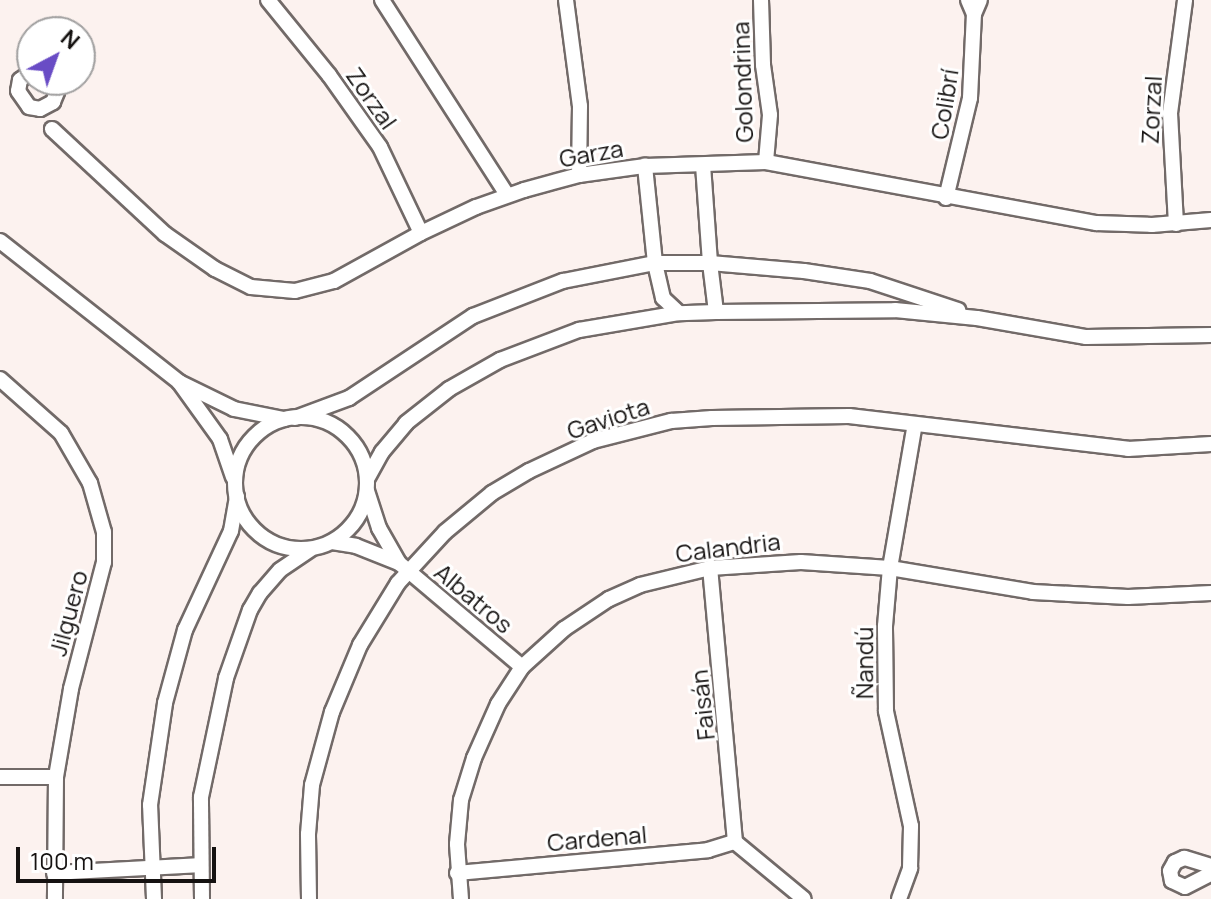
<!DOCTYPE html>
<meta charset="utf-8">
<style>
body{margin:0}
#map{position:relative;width:1211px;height:899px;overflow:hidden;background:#fcf2ef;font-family:Manrope,sans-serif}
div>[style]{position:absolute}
.roads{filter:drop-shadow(2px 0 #726a68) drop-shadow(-2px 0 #726a68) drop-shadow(0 2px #726a68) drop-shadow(0 -2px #726a68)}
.minor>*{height:14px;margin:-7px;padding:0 7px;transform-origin:7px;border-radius:7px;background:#fff}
.minor>.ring{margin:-7px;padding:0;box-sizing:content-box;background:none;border:14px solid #fff;border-radius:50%}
span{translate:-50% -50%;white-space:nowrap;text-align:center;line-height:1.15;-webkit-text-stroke:6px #fff;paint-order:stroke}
.street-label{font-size:24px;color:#151211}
.north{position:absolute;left:16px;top:16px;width:80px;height:80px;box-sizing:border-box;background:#fff;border:2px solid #a1a0a0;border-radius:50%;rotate:41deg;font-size:22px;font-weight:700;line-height:32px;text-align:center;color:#151211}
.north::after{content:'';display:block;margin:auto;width:28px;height:36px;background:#694cc5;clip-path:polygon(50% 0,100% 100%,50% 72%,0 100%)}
.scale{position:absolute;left:16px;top:847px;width:200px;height:36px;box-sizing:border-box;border:4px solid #151211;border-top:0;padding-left:10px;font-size:24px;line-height:28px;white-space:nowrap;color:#151211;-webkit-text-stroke:6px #fff;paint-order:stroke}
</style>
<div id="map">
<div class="roads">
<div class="minor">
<div style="left:268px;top:0;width:97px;rotate:50.9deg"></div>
<div style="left:329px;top:75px;width:88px;rotate:54.7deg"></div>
<div style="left:380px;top:147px;width:95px;rotate:64.5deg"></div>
<div style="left:382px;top:0;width:232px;rotate:57.3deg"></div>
<div style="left:566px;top:0;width:107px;rotate:82.5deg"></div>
<div style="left:580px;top:106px;width:69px;rotate:90.8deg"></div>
<div style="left:761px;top:0;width:65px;rotate:88.2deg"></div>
<div style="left:763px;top:65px;width:50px;rotate:82deg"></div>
<div style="left:770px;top:115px;width:47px;rotate:94.9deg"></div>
<div style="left:968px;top:0;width:15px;rotate:67deg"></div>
<div style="left:974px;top:14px;width:15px;rotate:-67deg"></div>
<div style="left:32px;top:71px;width:15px;rotate:143deg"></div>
<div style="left:20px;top:80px;width:11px;rotate:100deg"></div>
<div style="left:18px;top:91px;width:19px;rotate:55deg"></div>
<div style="left:29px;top:107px;width:11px;rotate:10deg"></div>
<div style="left:40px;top:109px;width:15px;rotate:-28deg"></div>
<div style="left:53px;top:102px;width:11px;rotate:-68deg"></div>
<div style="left:57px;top:92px;width:12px;rotate:-104deg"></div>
<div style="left:52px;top:129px;width:154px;rotate:42.9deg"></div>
<div style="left:165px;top:234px;width:61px;rotate:35deg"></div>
<div style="left:215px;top:269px;width:40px;rotate:26.6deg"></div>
<div style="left:251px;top:287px;width:44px;rotate:5.2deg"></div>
<div style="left:295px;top:291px;width:40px;rotate:-14.4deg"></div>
<div style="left:334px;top:281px;width:99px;rotate:-28.9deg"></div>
<div style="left:421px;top:233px;width:61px;rotate:-25.3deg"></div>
<div style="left:476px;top:207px;width:51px;rotate:-19.5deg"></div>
<div style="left:524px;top:190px;width:57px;rotate:-15.3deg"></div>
<div style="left:579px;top:175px;width:67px;rotate:-7.8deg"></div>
<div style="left:645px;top:166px;width:121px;rotate:-1.9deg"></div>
<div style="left:766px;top:162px;width:336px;rotate:10.5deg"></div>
<div style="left:1096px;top:223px;width:56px;rotate:2deg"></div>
<div style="left:1152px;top:225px;width:59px;rotate:-4.8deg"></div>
<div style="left:703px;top:165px;width:98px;rotate:85.9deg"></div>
<div style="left:710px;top:263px;width:94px;rotate:4.9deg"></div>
<div style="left:804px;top:271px;width:67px;rotate:8.6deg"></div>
<div style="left:870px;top:281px;width:93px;rotate:18.2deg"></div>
<div style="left:946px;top:198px;width:103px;rotate:-76.5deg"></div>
<div style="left:970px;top:98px;width:84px;rotate:-87.3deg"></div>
<div style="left:1176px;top:224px;width:111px;rotate:-93.1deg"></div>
<div style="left:1170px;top:113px;width:114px;rotate:-82.4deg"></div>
<div style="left:0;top:241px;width:228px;rotate:38.2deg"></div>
<div style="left:716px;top:312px;width:179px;rotate:-0.6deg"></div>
<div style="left:895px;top:310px;width:82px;rotate:5.6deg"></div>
<div style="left:977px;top:318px;width:111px;rotate:9.9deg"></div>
<div style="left:1086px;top:337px;width:125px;rotate:-0.9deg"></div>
<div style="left:0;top:379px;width:81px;rotate:41.5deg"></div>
<div style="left:61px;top:433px;width:58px;rotate:59.9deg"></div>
<div style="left:90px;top:483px;width:51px;rotate:74.1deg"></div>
<div style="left:104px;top:532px;width:30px;rotate:90deg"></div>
<div style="left:104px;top:562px;width:131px;rotate:104.6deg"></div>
<div style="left:71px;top:689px;width:89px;rotate:99.7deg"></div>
<div style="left:56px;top:777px;width:122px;rotate:90.5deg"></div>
<div class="ring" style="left:235px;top:417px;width:118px;height:118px"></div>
<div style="left:295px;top:418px;width:58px;rotate:-20.3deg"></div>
<div style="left:349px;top:398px;width:149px;rotate:-33.5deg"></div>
<div style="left:473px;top:316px;width:97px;rotate:-21.3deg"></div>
<div style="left:563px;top:281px;width:94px;rotate:-11.1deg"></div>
<div style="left:655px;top:263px;width:55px"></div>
<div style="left:710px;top:263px;width:49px;rotate:83deg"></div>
<div style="left:716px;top:312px;width:37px;rotate:178deg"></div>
<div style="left:679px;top:313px;width:22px;rotate:-137deg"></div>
<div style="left:663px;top:298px;width:36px;rotate:-103deg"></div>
<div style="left:655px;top:263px;width:98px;rotate:-95.9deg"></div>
<div style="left:233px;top:477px;width:40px;rotate:-108.9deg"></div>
<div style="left:220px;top:439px;width:70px;rotate:-125.7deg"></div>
<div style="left:179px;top:382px;width:61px;rotate:26.1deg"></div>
<div style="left:234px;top:409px;width:51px;rotate:11.3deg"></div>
<div style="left:367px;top:479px;width:31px;rotate:-61deg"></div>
<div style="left:382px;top:452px;width:38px;rotate:-50deg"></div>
<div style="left:406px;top:423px;width:55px;rotate:-38.3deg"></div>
<div style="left:449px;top:389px;width:59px;rotate:-29.6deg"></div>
<div style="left:500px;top:360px;width:85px;rotate:-20.8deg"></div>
<div style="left:579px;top:330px;width:101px;rotate:-9.6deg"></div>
<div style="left:367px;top:491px;width:39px;rotate:72deg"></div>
<div style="left:379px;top:528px;width:40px;rotate:60.3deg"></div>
<div style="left:332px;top:542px;width:24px;rotate:9deg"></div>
<div style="left:356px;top:546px;width:46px;rotate:21.6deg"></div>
<div style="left:399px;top:563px;width:161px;rotate:40.2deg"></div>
<div style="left:0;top:777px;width:56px"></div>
<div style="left:735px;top:842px;width:89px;rotate:39.6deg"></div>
<div style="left:1211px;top:866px;width:28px;rotate:-163deg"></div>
<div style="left:1184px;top:858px;width:10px;rotate:156deg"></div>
<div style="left:1175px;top:862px;width:10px;rotate:119deg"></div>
<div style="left:1170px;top:871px;width:10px;rotate:79deg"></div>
<div style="left:1172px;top:881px;width:14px;rotate:25deg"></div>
<div style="left:1185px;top:887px;width:29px;rotate:-27deg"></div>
<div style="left:54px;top:873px;width:146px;rotate:-3.1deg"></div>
<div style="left:457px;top:873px;width:252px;rotate:-5.2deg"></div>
<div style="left:708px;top:850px;width:28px;rotate:-17deg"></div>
<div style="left:735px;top:842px;width:275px;rotate:-95.2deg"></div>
<div style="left:154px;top:899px;width:94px;rotate:-92.4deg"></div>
<div style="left:150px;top:805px;width:103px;rotate:-81.6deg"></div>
<div style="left:165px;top:703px;width:76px;rotate:-74.7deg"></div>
<div style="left:185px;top:630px;width:109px;rotate:-65.1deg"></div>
<div style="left:231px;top:531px;width:35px;rotate:-80deg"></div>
<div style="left:202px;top:899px;width:102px;rotate:-90.6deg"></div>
<div style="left:201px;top:797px;width:122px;rotate:-78.1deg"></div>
<div style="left:226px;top:678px;width:72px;rotate:-70.6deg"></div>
<div style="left:250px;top:610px;width:20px;rotate:-60deg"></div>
<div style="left:260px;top:593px;width:30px;rotate:-49deg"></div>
<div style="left:280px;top:570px;width:37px;rotate:-34deg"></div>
<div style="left:309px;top:899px;width:65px;rotate:-90.9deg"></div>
<div style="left:308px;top:834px;width:49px;rotate:-85.3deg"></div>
<div style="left:312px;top:785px;width:76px;rotate:-74.7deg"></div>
<div style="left:332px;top:712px;width:73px;rotate:-67.3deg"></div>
<div style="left:360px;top:645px;width:73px;rotate:-58.5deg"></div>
<div style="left:398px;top:583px;width:69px;rotate:-47.3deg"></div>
<div style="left:445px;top:532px;width:61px;rotate:-39.7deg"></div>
<div style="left:492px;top:493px;width:43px;rotate:-30.7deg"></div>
<div style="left:529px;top:471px;width:71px;rotate:-25.1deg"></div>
<div style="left:593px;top:441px;width:81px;rotate:-14.4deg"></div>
<div style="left:671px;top:421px;width:41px;rotate:-4.2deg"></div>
<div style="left:712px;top:418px;width:137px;rotate:-0.8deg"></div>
<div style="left:849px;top:416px;width:281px;rotate:6.7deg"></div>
<div style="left:1128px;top:449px;width:83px;rotate:-3.4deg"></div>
<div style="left:461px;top:899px;width:55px;rotate:-94.2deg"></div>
<div style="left:457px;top:844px;width:44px;rotate:-84.8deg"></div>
<div style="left:461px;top:800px;width:44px;rotate:-72.8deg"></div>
<div style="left:474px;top:758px;width:59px;rotate:-66deg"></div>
<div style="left:498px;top:704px;width:44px;rotate:-57deg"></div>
<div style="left:522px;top:667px;width:57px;rotate:-42.1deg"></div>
<div style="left:564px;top:629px;width:54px;rotate:-33.7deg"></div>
<div style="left:609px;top:599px;width:34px;rotate:-24deg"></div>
<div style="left:640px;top:585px;width:72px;rotate:-13.7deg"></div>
<div style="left:710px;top:568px;width:91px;rotate:-3.8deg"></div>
<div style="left:801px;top:562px;width:89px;rotate:3.9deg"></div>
<div style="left:890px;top:568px;width:145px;rotate:9.5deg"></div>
<div style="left:1033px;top:592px;width:95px;rotate:3deg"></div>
<div style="left:1128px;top:597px;width:83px;rotate:-2.8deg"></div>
<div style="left:899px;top:899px;width:33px;rotate:-70deg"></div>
<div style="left:910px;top:868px;width:42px;rotate:-88.6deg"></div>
<div style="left:911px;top:826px;width:118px;rotate:-102.3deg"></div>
<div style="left:886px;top:711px;width:85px;rotate:-90.7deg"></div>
<div style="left:885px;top:626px;width:58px;rotate:-85.1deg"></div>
<div style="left:890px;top:568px;width:146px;rotate:-80.2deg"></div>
</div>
</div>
<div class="street-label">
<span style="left:742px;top:82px;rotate:-92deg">Golondrina</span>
<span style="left:372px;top:98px;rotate:55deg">Zorzal</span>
<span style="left:944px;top:104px;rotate:-81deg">Colibrí</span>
<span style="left:1151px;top:110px;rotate:-87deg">Zorzal</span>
<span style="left:591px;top:153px;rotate:-10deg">Garza</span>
<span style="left:608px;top:418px;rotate:-18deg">Gaviota</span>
<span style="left:728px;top:547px;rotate:-7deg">Calandria</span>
<span style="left:474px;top:598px;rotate:40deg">Albatros</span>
<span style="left:68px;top:613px;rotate:-75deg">Jilguero</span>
<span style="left:864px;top:663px;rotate:-90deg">Ñandú</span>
<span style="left:702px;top:705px;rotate:-96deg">Faisán</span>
<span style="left:597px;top:838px;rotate:-5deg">Cardenal</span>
</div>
<div class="north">N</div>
<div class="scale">100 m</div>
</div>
